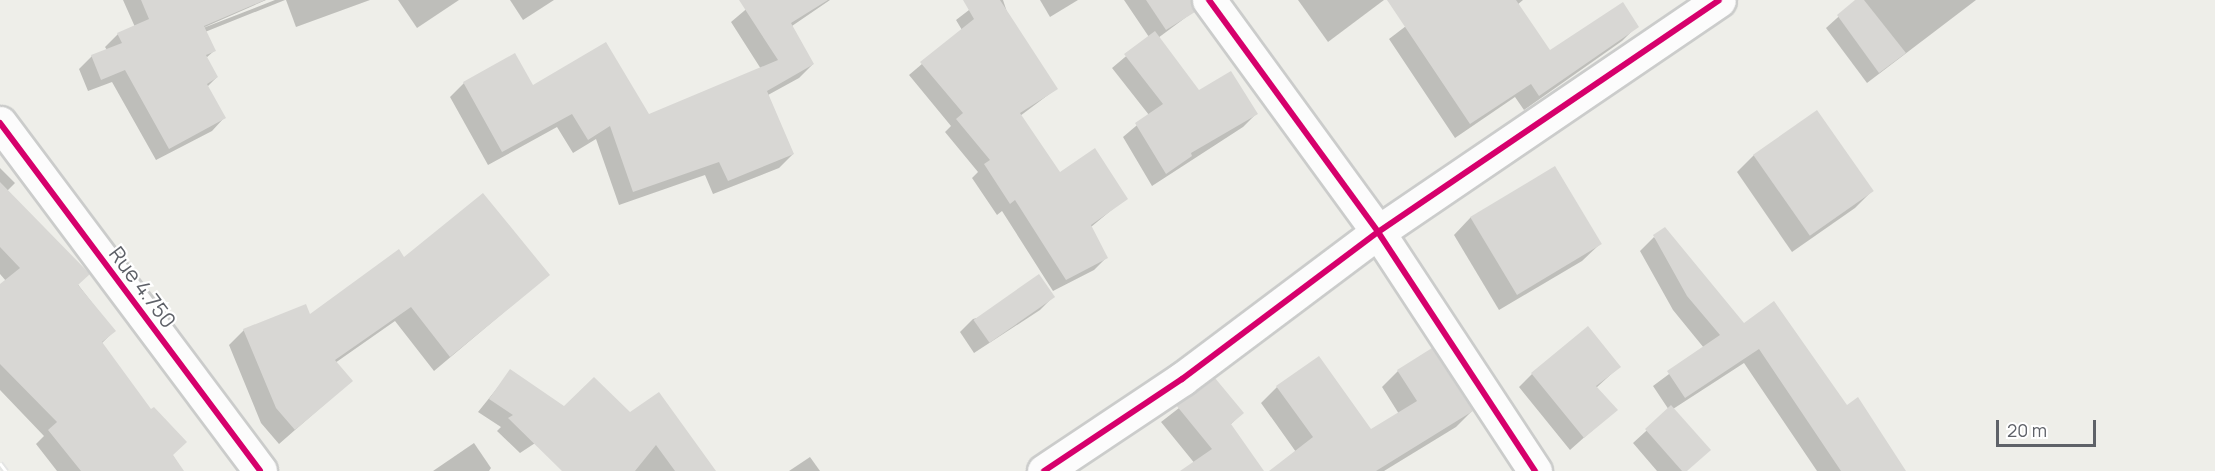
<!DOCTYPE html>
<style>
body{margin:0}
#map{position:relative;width:2215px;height:471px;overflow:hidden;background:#eeeee9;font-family:Manrope,sans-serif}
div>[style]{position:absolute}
.shadow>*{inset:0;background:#0003}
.building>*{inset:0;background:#d8d7d4;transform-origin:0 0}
.roads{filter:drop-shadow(2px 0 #cbcccb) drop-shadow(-2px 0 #cbcccb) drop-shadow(0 2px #cbcccb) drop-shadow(0 -2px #cbcccb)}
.minor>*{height:33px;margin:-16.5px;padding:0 16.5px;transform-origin:16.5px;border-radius:16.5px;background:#fcfcfc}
.rail>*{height:7px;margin-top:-3.5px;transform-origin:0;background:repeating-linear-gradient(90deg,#fff 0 14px,#e4e5e4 0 28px);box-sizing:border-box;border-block:2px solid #e4e5e4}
.cycleway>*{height:6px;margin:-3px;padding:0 3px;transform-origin:3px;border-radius:3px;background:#d6006c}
span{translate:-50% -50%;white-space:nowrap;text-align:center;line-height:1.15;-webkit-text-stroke:4.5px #fff;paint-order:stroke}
.street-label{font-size:21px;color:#5e6168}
.scale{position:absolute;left:1996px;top:420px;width:100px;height:27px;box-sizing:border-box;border:3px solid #5e6168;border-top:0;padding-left:8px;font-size:18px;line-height:21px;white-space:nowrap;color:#5e6168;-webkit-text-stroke:4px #fff;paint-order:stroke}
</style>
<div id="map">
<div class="shadow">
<div style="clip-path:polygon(123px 0,266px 0,198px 30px,275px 0,285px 0,205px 32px,214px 51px,206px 58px,217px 77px,207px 87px,224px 118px,212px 131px,156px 160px,112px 82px,88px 91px,79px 69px,92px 56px,107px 50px,105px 47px,118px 34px,135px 27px)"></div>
<div style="clip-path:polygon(286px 0,370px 0,296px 27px)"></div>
<div style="clip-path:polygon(398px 0,459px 0,417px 28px)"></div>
<div style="clip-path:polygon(510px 0,554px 0,523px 20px)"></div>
<div style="clip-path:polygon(757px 0,830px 0,792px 26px,813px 64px,799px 78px,768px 95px,793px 154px,779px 168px,713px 194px,705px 175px,619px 205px,596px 139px,573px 153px,557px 127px,488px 165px,450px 97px,464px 83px,515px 55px,533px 88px,649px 116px,761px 69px,731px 22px)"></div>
<div style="clip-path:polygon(982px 0,1003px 0,1008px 15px,1056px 89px,1020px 116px,1059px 174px,1126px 198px,1091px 227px,1106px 258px,1094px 270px,1053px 291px,1002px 211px,997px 215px,972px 178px,978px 172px,945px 132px,951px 126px,909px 75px,962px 30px,956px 20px)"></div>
<div style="clip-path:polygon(1040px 0,1078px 0,1050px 17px)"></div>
<div style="clip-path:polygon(1124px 0,1186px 0,1193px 12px,1158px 38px,1198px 92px,1256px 114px,1243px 127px,1152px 186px,1123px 137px,1149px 115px,1112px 68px,1149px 37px)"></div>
<div style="clip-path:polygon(1298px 0,1384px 0,1328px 42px)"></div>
<div style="clip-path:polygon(1440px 0,1523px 0,1517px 5px,1549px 52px,1637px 26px,1622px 41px,1524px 110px,1515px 97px,1455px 138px,1389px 39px)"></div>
<div style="clip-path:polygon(1857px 0,1976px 0,1867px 83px,1826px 28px)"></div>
<div style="clip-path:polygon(1754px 155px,1872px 191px,1855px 208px,1792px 252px,1737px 172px)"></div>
<div style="clip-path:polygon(0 168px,15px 183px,6px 192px,114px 331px,101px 344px,183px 471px,57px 471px,36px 444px,44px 436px,0 390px,0 286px,6px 281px,0 274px)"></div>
<div style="clip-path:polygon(1471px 217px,1600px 244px,1582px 261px,1499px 310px,1454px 235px)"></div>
<div style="clip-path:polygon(1654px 237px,1743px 325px,1846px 407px,1904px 471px,1817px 471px,1744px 363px,1673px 409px,1687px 471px,1657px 471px,1633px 443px,1669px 410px,1653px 386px,1704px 348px,1673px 310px,1640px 251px)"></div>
<div style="clip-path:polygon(404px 259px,548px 275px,434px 371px,395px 321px,335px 363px,351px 381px,279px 444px,261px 423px,229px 345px,244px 330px,310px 316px)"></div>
<div style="clip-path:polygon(1053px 297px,1040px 310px,974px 353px,960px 332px,973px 319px)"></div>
<div style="clip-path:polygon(1619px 367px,1596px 388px,1615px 410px,1570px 450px,1519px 387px,1532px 374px)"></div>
<div style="clip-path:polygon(511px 371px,561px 426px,520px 453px,497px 431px,501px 427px,478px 412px)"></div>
<div style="clip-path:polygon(1398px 371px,1472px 411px,1456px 427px,1384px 471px,1272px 471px,1296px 452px,1261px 403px,1277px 387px,1370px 431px,1399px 414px,1382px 387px)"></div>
<div style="clip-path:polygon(1215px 380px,1242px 413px,1230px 425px,1262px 471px,1191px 471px,1196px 465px,1161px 422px)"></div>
<div style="clip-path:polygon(619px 422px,715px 471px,562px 471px)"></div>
<div style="clip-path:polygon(474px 443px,491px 468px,489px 471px,433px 471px)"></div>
<div style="clip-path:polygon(810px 457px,820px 471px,789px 471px)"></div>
</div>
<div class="building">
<div style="clip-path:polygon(141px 0,265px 0,204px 26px,216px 51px,206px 55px,218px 77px,207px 84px,226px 118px,169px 149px,125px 70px,101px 80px,91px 55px,122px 43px,117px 33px,149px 19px)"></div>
<div style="clip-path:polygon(739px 0,828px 0,791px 23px,814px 64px,767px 91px,794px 154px,728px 181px,719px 162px,633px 192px,610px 126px,588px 140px,572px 114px,502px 152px,463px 82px,515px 53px,533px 85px,606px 42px,649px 114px,778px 60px)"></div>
<div style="clip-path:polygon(963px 0,1000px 0,1058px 89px,1020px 113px,1060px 172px,1095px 148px,1128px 199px,1091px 225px,1108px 258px,1066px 280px,1015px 200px,1010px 204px,984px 164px,990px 160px,956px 119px,963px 113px,920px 62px,974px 19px)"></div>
<div style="clip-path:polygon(1146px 0,1191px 0,1195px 12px,1166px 30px)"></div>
<div style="clip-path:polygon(1387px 0,1516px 0,1550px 50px,1623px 2px,1639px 27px,1539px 96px,1531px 84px,1470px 124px)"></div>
<div style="clip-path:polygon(1855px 0,1864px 0,1906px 53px,1879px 73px,1837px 15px)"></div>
<div style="clip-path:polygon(1155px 31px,1199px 90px,1231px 71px,1258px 114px,1191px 153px,1192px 156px,1166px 174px,1135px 123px,1163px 104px,1124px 54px)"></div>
<div style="left:1817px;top:110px;width:99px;height:78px;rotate:55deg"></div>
<div style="left:1555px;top:166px;width:91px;height:99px;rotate:59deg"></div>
<div style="clip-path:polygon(0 182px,90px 274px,78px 285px,116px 331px,102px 342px,151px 409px,154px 407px,187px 442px,173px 455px,184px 471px,81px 471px,48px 430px,57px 422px,0 364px,0 284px,20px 268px,0 247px)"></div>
<div style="clip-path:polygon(483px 193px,550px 275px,450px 357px,411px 307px,335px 360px,353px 381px,295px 430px,276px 408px,243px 329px,306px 304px,310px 314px,399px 249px,404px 257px)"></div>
<div style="clip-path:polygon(1665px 227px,1744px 323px,1774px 301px,1847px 405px,1858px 397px,1906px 471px,1841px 471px,1759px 349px,1685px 398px,1667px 371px,1720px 335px,1687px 296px,1653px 235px)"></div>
<div style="left:1039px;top:274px;width:28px;height:80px;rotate:55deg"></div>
<div style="clip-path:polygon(1588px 326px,1621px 367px,1596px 386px,1618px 410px,1584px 438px,1531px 373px)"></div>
<div style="clip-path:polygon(1432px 348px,1473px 411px,1376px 471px,1269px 471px,1313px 437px,1276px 386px,1319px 356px,1371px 429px,1417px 401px,1397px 370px)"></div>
<div style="clip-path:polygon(510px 369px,564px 406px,594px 377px,630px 412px,659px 392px,716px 471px,675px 471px,656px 445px,635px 471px,562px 471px,508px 418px,513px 415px,489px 399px)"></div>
<div style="clip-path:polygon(1215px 378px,1244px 413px,1231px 424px,1264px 471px,1180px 471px,1212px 449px,1176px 405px)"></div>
<div style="clip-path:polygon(1671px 405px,1711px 450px,1687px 471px,1682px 471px,1645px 429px)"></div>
</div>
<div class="roads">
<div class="minor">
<div style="left:1209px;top:0;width:287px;rotate:53.9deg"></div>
<div style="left:1378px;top:232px;width:286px;rotate:56.7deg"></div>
<div style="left:0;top:123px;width:434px;rotate:53.2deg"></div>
<div style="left:1044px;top:471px;width:166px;rotate:-33.7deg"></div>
<div style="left:1182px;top:379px;width:245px;rotate:-36.9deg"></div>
<div style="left:1378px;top:232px;width:412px;rotate:-34.2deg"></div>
</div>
</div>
<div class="rail">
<div style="left:0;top:463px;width:10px;rotate:53deg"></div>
</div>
<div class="cycleway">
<div style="left:1209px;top:0;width:287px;rotate:53.9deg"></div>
<div style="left:1378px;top:232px;width:286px;rotate:56.7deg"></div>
<div style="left:0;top:123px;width:434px;rotate:53.2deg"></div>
<div style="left:1044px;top:471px;width:166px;rotate:-33.7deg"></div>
<div style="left:1182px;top:379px;width:245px;rotate:-36.9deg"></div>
<div style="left:1378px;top:232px;width:412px;rotate:-34.2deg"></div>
</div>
<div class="street-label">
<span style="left:143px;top:287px;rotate:53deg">Rue 4.750</span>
</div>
<div class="scale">20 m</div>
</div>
